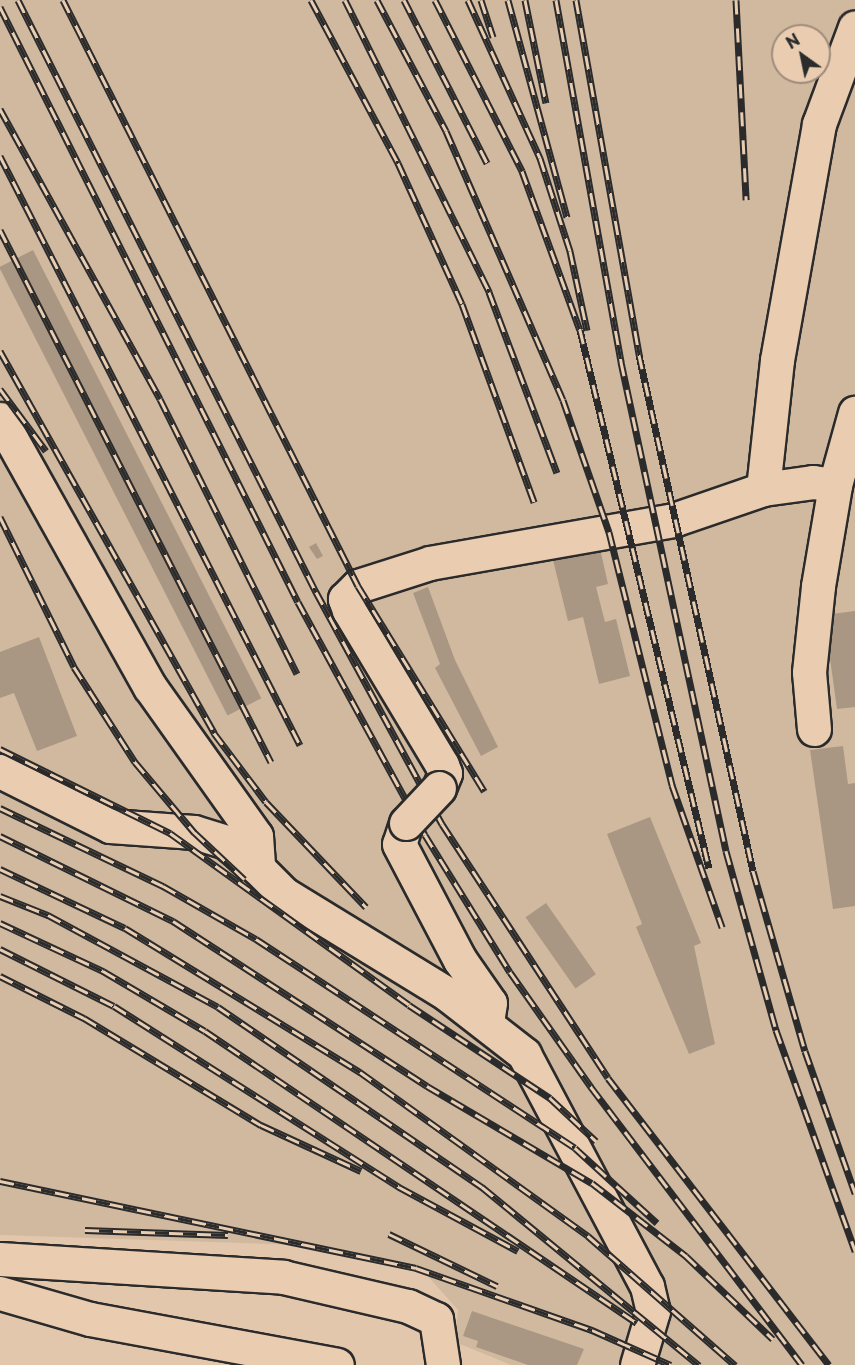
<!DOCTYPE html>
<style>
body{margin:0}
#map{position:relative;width:855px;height:1365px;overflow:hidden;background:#e2c7ac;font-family:"Playpen Sans",sans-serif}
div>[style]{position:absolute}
.built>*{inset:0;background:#d1b9a0}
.building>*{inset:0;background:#aa9783;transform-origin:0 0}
.roads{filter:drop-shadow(2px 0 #2b2b2b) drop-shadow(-2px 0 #2b2b2b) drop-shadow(0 2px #2b2b2b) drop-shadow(0 -2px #2b2b2b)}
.minor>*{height:33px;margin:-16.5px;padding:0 16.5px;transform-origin:16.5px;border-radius:16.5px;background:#eacdb1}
.rail>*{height:7px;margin-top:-3.5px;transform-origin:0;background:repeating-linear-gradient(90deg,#eacdb1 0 14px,#2b2b2b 0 28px);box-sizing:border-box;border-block:2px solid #2b2b2b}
.bridges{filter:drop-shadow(2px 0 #2b2b2b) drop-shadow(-2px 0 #2b2b2b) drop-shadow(0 2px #2b2b2b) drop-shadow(0 -2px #2b2b2b)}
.minor-bridge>*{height:33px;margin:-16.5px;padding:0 16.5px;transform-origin:16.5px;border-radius:16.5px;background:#eacdb1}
span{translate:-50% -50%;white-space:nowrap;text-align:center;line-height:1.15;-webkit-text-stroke:5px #eacdb1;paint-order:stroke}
.north{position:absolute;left:771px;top:24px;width:60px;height:60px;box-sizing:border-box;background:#eacdb1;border:2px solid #9e8c7b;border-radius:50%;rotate:327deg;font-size:16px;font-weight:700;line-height:24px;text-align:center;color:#2b2b2b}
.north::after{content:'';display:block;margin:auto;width:21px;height:27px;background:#2b2b2b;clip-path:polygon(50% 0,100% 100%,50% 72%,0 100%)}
</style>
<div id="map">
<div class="built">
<div style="clip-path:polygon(evenodd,0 0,855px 0,855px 1365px,511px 1365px,455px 1342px,458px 1310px,425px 1273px,298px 1245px,0 1235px,0 0,783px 36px,819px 36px,819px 72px,783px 72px,783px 36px)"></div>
</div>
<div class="building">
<div style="left:33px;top:250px;width:503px;height:38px;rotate:63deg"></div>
<div style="clip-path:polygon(316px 543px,323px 556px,317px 559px,309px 547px)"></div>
<div style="clip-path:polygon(599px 544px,608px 584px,596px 587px,605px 622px,616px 619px,630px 676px,599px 684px,583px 617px,568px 621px,552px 556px)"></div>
<div style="clip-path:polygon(428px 587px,455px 660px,498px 747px,481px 756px,435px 668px,440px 664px,413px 593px)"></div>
<div style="clip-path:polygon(855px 611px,855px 707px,837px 709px,824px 615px)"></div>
<div style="clip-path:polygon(39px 637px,77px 736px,37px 751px,14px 693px,0 698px,0 652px)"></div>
<div style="clip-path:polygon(843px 746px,848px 784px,855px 783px,855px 906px,833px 909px,810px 750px)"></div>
<div style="clip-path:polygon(650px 817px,701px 943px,694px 946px,715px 1044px,689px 1054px,636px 927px,642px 924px,607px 834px)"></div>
<div style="left:546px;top:903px;width:87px;height:25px;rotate:55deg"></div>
<div style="clip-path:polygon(472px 1311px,584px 1349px,577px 1365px,528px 1365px,476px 1347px,478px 1341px,463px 1336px)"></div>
</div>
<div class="roads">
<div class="minor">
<div style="left:0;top:419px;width:307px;rotate:60.8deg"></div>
<div style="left:150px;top:687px;width:183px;rotate:54.6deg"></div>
<div style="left:256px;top:836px;width:32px;rotate:86deg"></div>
<div style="left:258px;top:868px;width:37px;rotate:45deg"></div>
<div style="left:284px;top:894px;width:191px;rotate:31.5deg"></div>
<div style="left:447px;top:994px;width:98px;rotate:37.9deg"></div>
<div style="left:524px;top:1054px;width:263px;rotate:62.1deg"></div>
<div style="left:647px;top:1286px;width:26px;rotate:77deg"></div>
<div style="left:653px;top:1311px;width:56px;rotate:106.5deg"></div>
<div style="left:763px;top:489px;width:130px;rotate:-83.8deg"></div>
<div style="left:777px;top:360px;width:240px;rotate:-79.9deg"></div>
<div style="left:819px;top:124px;width:103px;rotate:-69.6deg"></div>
<div style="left:814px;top:729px;width:57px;rotate:-95deg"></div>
<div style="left:809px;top:672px;width:86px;rotate:-84deg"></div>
<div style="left:818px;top:586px;width:102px;rotate:-80.4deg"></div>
<div style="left:835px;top:485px;width:75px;rotate:-74.5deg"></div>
<div style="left:0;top:771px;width:123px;rotate:26.6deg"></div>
<div style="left:110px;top:826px;width:84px;rotate:4.1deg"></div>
<div style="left:194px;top:832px;width:34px;rotate:17deg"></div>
<div style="left:226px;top:842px;width:41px;rotate:39.1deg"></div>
<div style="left:439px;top:788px;width:16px;rotate:-68deg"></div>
<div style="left:445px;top:773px;width:9px;rotate:-111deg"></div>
<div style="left:442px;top:765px;width:181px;rotate:-121deg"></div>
<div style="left:349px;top:610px;width:12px;rotate:-110deg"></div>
<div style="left:345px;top:599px;width:18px;rotate:-45deg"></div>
<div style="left:358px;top:586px;width:76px;rotate:-17.7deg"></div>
<div style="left:430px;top:563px;width:247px;rotate:-10deg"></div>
<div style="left:673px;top:520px;width:95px;rotate:-19deg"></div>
<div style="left:763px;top:489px;width:50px;rotate:-8deg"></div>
<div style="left:813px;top:482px;width:22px;rotate:8deg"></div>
<div style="left:406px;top:823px;width:22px;rotate:108deg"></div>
<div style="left:399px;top:844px;width:131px;rotate:62.3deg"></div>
<div style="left:460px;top:960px;width:52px;rotate:55.1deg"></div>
<div style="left:490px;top:1003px;width:18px;rotate:99deg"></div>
<div style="left:0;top:1259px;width:284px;rotate:3.6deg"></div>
<div style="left:283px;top:1277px;width:128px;rotate:13.1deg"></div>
<div style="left:408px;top:1306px;width:31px;rotate:25deg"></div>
<div style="left:436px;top:1319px;width:47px;rotate:81.3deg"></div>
<div style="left:0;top:1293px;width:94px;rotate:16.1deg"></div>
<div style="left:90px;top:1319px;width:251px;rotate:10.5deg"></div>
</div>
</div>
<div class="rail">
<div style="left:18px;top:0;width:663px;rotate:63.28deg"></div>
<div style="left:316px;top:592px;width:264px;rotate:61.5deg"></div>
<div style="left:442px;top:824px;width:303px;rotate:56.8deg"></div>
<div style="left:608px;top:1078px;width:362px;rotate:52.4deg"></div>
<div style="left:63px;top:0;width:656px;rotate:63.28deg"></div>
<div style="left:358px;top:586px;width:241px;rotate:58.4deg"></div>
<div style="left:311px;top:0;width:185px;rotate:61.9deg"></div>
<div style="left:398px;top:163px;width:155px;rotate:65.6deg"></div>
<div style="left:462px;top:304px;width:211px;rotate:70deg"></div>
<div style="left:345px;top:0;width:326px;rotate:63.7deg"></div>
<div style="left:489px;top:292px;width:193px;rotate:69.4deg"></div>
<div style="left:377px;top:0;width:148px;rotate:62.2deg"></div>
<div style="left:446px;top:131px;width:293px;rotate:66.5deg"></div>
<div style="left:563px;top:400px;width:140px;rotate:70.8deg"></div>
<div style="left:609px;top:532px;width:261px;rotate:76deg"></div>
<div style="left:672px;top:785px;width:151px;rotate:70.6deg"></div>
<div style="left:404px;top:0;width:183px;rotate:63deg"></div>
<div style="left:435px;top:0;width:192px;rotate:63deg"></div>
<div style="left:522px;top:171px;width:169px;rotate:70deg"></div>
<div style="left:580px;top:330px;width:553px;rotate:76.52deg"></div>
<div style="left:468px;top:0;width:174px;rotate:65.5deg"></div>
<div style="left:540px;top:158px;width:98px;rotate:72.1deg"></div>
<div style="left:570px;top:251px;width:81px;rotate:77.9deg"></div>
<div style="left:481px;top:0;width:39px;rotate:72deg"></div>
<div style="left:508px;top:0;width:225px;rotate:74.8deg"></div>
<div style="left:525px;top:0;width:105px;rotate:78.5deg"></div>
<div style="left:556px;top:0;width:368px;rotate:79.8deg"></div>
<div style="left:621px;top:362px;width:500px;rotate:77.88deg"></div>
<div style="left:726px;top:851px;width:186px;rotate:74.4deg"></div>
<div style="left:776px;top:1030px;width:235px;rotate:70.3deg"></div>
<div style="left:576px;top:0;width:361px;rotate:79.9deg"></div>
<div style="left:639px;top:355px;width:528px;rotate:77.54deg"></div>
<div style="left:753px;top:871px;width:187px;rotate:73.9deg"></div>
<div style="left:805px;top:1051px;width:151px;rotate:70.6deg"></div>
<div style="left:736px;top:0;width:200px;rotate:87.1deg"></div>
<div style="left:0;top:7px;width:665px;rotate:63.4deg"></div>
<div style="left:298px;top:602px;width:265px;rotate:61.4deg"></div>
<div style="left:425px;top:835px;width:161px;rotate:58.2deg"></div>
<div style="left:510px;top:972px;width:141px;rotate:54.8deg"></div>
<div style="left:591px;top:1087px;width:349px;rotate:52.8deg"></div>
<div style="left:0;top:109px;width:331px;rotate:61.1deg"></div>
<div style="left:160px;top:399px;width:307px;rotate:63.5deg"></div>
<div style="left:0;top:156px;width:661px;rotate:63.01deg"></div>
<div style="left:0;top:230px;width:597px;rotate:63.01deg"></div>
<div style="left:0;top:351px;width:438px;rotate:60.7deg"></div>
<div style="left:214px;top:733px;width:86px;rotate:53deg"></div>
<div style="left:266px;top:802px;width:145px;rotate:46.4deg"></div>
<div style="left:0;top:389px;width:77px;rotate:53.4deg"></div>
<div style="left:0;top:517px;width:167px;rotate:63.7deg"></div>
<div style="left:74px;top:667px;width:113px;rotate:57.3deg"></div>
<div style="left:135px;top:762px;width:92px;rotate:49.9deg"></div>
<div style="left:194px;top:832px;width:69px;rotate:43.2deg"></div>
<div style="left:0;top:749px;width:190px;rotate:26.3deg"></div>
<div style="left:170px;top:833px;width:294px;rotate:35.7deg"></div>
<div style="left:409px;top:1005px;width:169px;rotate:33.4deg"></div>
<div style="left:550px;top:1098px;width:63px;rotate:43.1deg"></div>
<div style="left:0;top:808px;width:181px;rotate:25.6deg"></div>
<div style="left:163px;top:886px;width:107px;rotate:29.7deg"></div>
<div style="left:256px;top:939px;width:381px;rotate:33.2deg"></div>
<div style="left:575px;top:1148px;width:111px;rotate:42.4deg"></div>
<div style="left:0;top:836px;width:193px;rotate:26.2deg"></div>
<div style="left:173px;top:921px;width:303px;rotate:33deg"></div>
<div style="left:427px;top:1086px;width:191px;rotate:30.5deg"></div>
<div style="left:592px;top:1183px;width:119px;rotate:37.8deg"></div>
<div style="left:686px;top:1256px;width:120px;rotate:43.7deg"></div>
<div style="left:0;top:869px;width:138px;rotate:25.3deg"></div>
<div style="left:125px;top:928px;width:276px;rotate:31.5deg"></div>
<div style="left:360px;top:1072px;width:281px;rotate:35.7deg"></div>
<div style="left:588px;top:1236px;width:196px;rotate:41.3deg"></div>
<div style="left:0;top:896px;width:52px;rotate:21.6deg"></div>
<div style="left:48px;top:915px;width:193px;rotate:28.4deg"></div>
<div style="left:218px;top:1007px;width:320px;rotate:34.3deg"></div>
<div style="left:482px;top:1187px;width:281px;rotate:39.4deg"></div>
<div style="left:0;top:923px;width:114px;rotate:25deg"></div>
<div style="left:103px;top:971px;width:118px;rotate:30.5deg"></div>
<div style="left:205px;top:1031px;width:521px;rotate:34.06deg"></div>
<div style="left:0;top:949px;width:127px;rotate:26.6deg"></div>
<div style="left:114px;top:1006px;width:338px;rotate:32.4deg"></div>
<div style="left:399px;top:1187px;width:135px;rotate:28.3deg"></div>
<div style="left:0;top:976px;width:94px;rotate:26.6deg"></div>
<div style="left:84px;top:1018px;width:207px;rotate:31.2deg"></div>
<div style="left:261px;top:1125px;width:110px;rotate:24.7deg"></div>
<div style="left:0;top:1181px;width:425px;rotate:11.8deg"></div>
<div style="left:416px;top:1268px;width:187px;rotate:19.4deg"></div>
<div style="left:592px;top:1330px;width:86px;rotate:23.9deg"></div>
<div style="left:85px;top:1230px;width:143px;rotate:2deg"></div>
<div style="left:389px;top:1234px;width:120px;rotate:25.7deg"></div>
</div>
<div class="bridges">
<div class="minor-bridge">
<div style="left:406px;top:823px;width:48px;rotate:-46.7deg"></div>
</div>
</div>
<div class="north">N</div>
</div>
